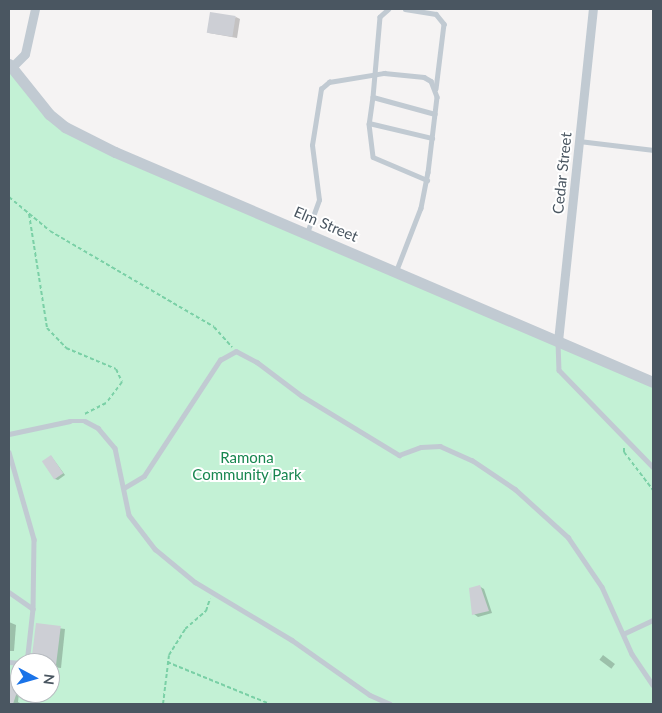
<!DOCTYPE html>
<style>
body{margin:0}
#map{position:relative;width:662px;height:713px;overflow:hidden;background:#f5f3f3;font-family:Lato,sans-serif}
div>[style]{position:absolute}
.green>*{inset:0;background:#c3f1d5}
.shadow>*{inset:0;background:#0003;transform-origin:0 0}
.building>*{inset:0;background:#cdcfd5;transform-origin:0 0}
.path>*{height:2px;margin-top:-1px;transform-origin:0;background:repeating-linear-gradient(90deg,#7ad0a6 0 4px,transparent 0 6.5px)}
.service>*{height:4.5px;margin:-2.25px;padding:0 2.25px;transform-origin:2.25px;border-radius:2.25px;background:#c1cad2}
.minor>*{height:9px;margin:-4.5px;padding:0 4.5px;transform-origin:4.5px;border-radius:4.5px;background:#c1cad2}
.tertiary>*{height:11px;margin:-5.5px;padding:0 5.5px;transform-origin:5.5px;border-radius:5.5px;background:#c1cad2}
span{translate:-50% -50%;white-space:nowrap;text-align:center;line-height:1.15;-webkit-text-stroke:4px #fff;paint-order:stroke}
.street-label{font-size:15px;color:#4a5661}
.park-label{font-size:15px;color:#17864f}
.frame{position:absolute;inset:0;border:10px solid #4a5661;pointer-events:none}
.north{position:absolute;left:10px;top:653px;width:50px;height:50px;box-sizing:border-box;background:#fff;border:1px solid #b7bbc0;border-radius:50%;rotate:96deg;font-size:14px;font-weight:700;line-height:20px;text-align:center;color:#4a5661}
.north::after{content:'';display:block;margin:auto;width:18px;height:22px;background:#1a73e8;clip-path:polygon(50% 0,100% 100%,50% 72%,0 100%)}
</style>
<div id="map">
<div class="green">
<div style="clip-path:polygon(evenodd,9px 65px,65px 127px,653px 382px,653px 704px,9px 704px,9px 65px,20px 663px,50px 663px,50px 693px,20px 693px,20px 663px)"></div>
</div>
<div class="shadow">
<div style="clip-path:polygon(236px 17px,240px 19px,237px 38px,209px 33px)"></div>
<div style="clip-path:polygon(51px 456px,65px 475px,58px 480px,55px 479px)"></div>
<div style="clip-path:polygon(479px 586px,484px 589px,492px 613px,478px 617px,474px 614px)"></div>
<div style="clip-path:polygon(9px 622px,16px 625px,14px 651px,9px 651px)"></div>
<div style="clip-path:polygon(37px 625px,65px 629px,61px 668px,50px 667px)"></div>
<div style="left:603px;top:655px;width:15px;height:6px;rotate:37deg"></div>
<div style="clip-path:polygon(9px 680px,20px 684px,18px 702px,22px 704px,9px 704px)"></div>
</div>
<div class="building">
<div style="left:210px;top:12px;width:26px;height:21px;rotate:9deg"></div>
<div style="left:51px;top:455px;width:22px;height:11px;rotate:56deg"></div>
<div style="clip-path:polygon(480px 585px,489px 611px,472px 615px,469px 588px)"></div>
<div style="left:36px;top:623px;width:25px;height:40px;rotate:7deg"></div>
<div style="clip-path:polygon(9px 679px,20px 683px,13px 704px,9px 704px)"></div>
</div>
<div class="path">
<div style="left:9px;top:197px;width:53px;rotate:39.7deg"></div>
<div style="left:50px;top:231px;width:190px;rotate:30.3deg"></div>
<div style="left:214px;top:327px;width:27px;rotate:48deg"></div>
<div style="left:29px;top:214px;width:115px;rotate:81deg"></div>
<div style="left:47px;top:328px;width:28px;rotate:46deg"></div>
<div style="left:66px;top:348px;width:54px;rotate:22.8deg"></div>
<div style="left:116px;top:369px;width:14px;rotate:65deg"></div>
<div style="left:122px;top:382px;width:26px;rotate:127deg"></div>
<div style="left:106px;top:403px;width:25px;rotate:153deg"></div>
<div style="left:624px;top:448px;width:4px;rotate:90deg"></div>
<div style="left:624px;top:452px;width:48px;rotate:52.7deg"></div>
<div style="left:167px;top:662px;width:111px;rotate:22.2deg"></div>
<div style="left:163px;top:704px;width:49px;rotate:-83deg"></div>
<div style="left:169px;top:655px;width:31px;rotate:-58deg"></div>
<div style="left:185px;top:629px;width:28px;rotate:-41deg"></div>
<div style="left:206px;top:611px;width:13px;rotate:-72deg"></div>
</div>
<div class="service">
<div style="left:389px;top:9px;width:12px;rotate:138deg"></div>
<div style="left:380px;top:17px;width:80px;rotate:95deg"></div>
<div style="left:373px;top:97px;width:64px;rotate:15.3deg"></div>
<div style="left:405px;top:9px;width:31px;rotate:9deg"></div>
<div style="left:436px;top:14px;width:13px;rotate:51deg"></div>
<div style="left:444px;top:24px;width:65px;rotate:97deg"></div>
<div style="left:373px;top:97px;width:27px;rotate:98deg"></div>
<div style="left:369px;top:124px;width:33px;rotate:83deg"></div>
<div style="left:373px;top:157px;width:59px;rotate:23.1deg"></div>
<div style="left:369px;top:123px;width:65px;rotate:13.4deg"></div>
<div style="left:579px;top:141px;width:75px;rotate:6.9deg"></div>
<div style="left:307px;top:233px;width:35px;rotate:-70deg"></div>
<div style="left:319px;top:200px;width:55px;rotate:-97.3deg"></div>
<div style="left:312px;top:145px;width:57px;rotate:-80.9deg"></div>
<div style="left:321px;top:89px;width:11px;rotate:-41deg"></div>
<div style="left:329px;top:82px;width:56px;rotate:-9.3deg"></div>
<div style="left:384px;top:73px;width:40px;rotate:5.7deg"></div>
<div style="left:424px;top:77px;width:8px;rotate:30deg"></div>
<div style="left:431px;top:81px;width:17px;rotate:69deg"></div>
<div style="left:437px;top:97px;width:76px;rotate:96.8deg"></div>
<div style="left:428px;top:172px;width:37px;rotate:101deg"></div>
<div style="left:421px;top:208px;width:66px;rotate:111.2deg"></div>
<div style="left:558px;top:342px;width:28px;rotate:88deg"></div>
<div style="left:559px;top:370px;width:135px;rotate:45.9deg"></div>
<div style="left:9px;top:434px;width:62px;rotate:-12deg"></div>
<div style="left:70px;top:421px;width:15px"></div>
<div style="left:85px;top:421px;width:15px;rotate:28deg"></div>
<div style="left:98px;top:428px;width:26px;rotate:50deg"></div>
<div style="left:115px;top:448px;width:68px;rotate:78.2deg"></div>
<div style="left:129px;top:515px;width:43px;rotate:52.6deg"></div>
<div style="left:155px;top:549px;width:52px;rotate:39.5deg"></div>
<div style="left:195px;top:582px;width:113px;rotate:30.9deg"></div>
<div style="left:292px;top:640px;width:95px;rotate:35.2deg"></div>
<div style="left:370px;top:695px;width:22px;rotate:24deg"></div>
<div style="left:9px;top:452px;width:91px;rotate:74deg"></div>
<div style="left:34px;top:539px;width:70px;rotate:90.8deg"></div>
<div style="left:124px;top:488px;width:23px;rotate:-31deg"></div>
<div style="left:144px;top:476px;width:139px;rotate:-56.8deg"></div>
<div style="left:220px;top:360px;width:18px;rotate:-29deg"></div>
<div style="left:236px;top:351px;width:24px;rotate:28deg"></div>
<div style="left:257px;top:362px;width:56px;rotate:37.1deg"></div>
<div style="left:302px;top:396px;width:114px;rotate:31.3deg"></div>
<div style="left:399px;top:455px;width:23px;rotate:-20deg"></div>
<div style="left:421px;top:447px;width:19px;rotate:-3deg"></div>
<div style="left:440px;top:446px;width:35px;rotate:24deg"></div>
<div style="left:472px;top:460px;width:52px;rotate:34deg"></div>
<div style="left:515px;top:489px;width:72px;rotate:42.2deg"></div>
<div style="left:568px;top:537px;width:60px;rotate:55.8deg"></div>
<div style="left:602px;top:587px;width:73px;rotate:65.9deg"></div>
<div style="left:632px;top:654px;width:37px;rotate:56deg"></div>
<div style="left:9px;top:592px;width:29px;rotate:35deg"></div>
<div style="left:33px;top:609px;width:54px;rotate:96.3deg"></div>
<div style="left:623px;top:634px;width:33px;rotate:-25deg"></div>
<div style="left:9px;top:662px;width:11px;rotate:5deg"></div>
<div style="left:32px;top:693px;width:11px;rotate:85deg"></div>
</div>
<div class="minor">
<div style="left:12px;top:67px;width:18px;rotate:-45deg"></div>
<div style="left:25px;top:54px;width:46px;rotate:-77.5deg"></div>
<div style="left:558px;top:341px;width:334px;rotate:-84deg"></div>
</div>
<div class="tertiary">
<div style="left:9px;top:64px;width:64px;rotate:51.3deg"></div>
<div style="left:49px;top:114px;width:21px;rotate:39deg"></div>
<div style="left:65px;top:127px;width:56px;rotate:26.6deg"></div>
<div style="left:115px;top:152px;width:585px;rotate:23.15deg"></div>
</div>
<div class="street-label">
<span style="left:562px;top:173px;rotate:-84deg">Cedar Street</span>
<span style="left:326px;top:224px;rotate:23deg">Elm Street</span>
</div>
<div class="park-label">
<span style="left:247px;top:466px">Ramona<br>Community Park</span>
</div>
<div class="frame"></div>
<div class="north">N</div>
</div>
